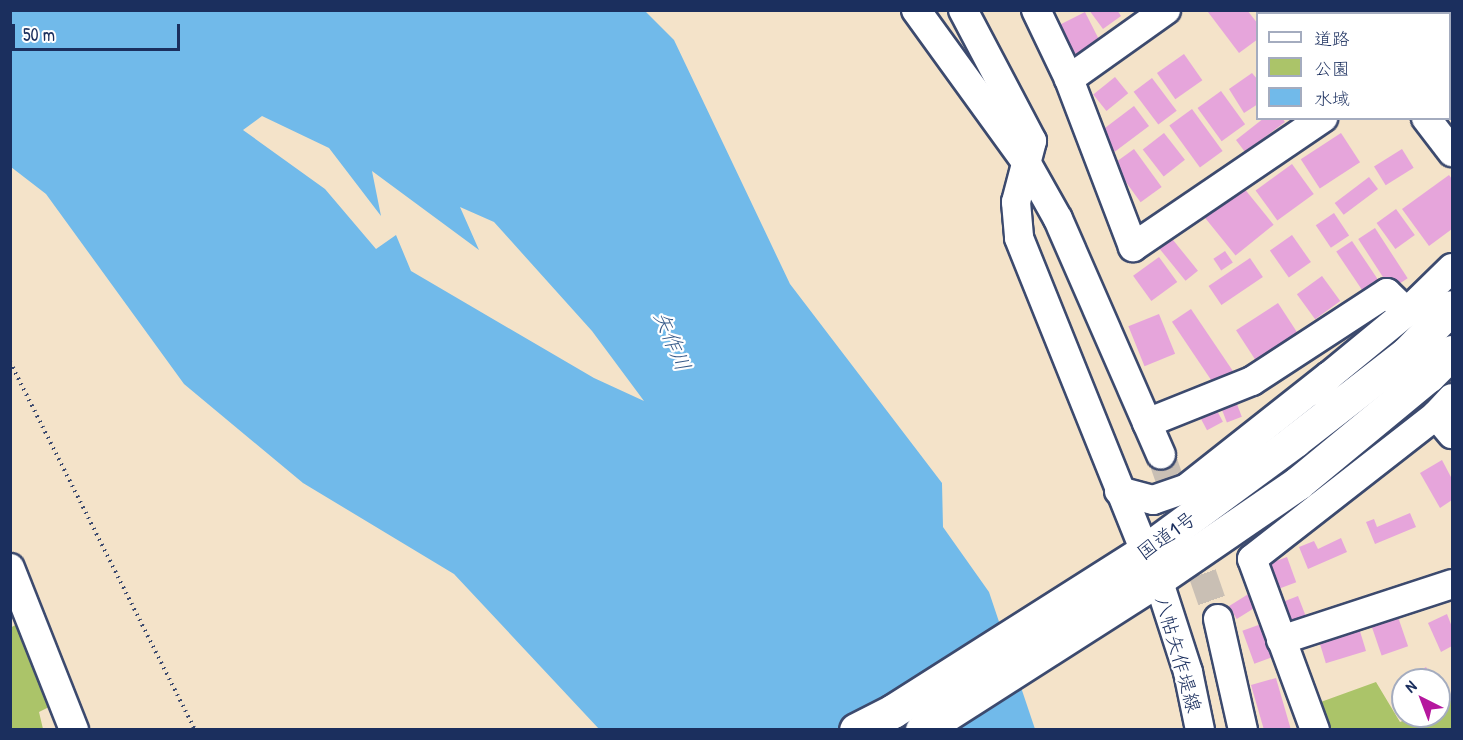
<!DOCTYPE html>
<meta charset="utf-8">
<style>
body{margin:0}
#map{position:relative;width:1463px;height:740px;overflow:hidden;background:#f4e3c9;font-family:"Patrick Hand","Klee One",sans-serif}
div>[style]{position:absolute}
.green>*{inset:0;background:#abc469}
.water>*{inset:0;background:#71baea}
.building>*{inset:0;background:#e6a5db;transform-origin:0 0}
.minor-tunnel>*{height:28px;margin-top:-14px;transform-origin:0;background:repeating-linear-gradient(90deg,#c9bfb4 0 28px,transparent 0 42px)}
.path>*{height:4px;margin-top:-2px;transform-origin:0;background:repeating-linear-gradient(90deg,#3c4a6e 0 1.5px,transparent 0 6px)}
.roads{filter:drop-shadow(2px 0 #3c4a6e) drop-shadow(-2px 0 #3c4a6e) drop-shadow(0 2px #3c4a6e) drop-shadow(0 -2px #3c4a6e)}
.minor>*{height:28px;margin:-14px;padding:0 14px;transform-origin:14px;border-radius:14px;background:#fff}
.highway>*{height:33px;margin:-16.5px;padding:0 16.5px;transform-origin:16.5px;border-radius:16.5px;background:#fff}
span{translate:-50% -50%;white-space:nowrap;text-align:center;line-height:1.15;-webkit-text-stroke:4.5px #fff;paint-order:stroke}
.street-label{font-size:20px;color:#1b2f5e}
.water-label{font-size:21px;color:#355988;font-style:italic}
.frame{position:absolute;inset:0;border:12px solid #1b2f5e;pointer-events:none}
.legend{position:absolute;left:1256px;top:12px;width:195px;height:108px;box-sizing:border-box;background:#fff;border:2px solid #a4acbf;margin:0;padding:8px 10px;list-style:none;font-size:18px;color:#1b2f5e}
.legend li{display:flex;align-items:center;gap:12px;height:30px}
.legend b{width:30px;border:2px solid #a4acbf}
.north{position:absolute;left:1391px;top:668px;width:60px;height:60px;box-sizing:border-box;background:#fff;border:2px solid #a4acbf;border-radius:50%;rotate:318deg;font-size:16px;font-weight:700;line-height:24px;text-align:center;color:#1b2f5e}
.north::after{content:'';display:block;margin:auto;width:21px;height:27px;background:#b5179e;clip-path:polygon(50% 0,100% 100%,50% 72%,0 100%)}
.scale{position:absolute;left:12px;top:24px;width:168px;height:27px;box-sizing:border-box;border:3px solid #1b2f5e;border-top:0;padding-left:8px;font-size:18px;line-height:21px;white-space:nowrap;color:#1b2f5e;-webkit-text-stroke:4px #fff;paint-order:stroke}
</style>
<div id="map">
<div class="green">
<div style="clip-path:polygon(19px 623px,53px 705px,39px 712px,43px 729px,11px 729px,10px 628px)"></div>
<div style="clip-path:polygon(1376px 682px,1400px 722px,1414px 716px,1439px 716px,1439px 705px,1451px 700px,1452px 729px,1328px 729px,1318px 703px)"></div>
</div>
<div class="water">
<div style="clip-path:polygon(evenodd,10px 11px,645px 11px,674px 40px,790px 284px,942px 483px,943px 527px,989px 592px,1035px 729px,599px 729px,454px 574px,303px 483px,184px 384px,46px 194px,11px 167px,10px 11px,262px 116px,329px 148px,381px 216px,372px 171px,479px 250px,460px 207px,494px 222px,592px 331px,644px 401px,594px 378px,411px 271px,396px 235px,376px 249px,325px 189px,243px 130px,262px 116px)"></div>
</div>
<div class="building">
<div style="clip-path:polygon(1089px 10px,1117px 10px,1121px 16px,1103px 29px)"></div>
<div style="clip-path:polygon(1247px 10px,1258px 24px,1258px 39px,1239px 53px,1208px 12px)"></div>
<div style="left:1085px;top:12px;width:33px;height:30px;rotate:63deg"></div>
<div style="left:1184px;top:54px;width:32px;height:33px;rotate:55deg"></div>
<div style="clip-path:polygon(1450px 63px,1452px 67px,1452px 98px,1450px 101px)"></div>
<div style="clip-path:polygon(1252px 73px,1258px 80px,1258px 104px,1244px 113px,1229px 89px)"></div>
<div style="left:1115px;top:77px;width:21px;height:28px;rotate:51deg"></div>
<div style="left:1152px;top:78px;width:41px;height:23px;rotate:53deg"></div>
<div style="left:1221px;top:91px;width:41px;height:29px;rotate:54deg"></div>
<div style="left:1134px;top:106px;width:25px;height:43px;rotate:53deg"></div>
<div style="left:1192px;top:109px;width:52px;height:28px;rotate:54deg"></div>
<div style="clip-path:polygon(1264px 118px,1282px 118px,1285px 122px,1245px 152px,1236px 140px)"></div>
<div style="left:1164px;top:133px;width:34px;height:27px;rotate:52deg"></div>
<div style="left:1341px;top:133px;width:35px;height:48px;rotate:57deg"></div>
<div style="left:1134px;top:149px;width:47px;height:26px;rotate:54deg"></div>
<div style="left:1402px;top:149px;width:22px;height:33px;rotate:58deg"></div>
<div style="left:1292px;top:164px;width:37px;height:45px;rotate:54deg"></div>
<div style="clip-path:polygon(1449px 175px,1452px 179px,1452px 229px,1429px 246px,1402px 209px)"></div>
<div style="left:1369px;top:177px;width:15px;height:43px;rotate:53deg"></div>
<div style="left:1239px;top:182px;width:55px;height:49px;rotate:51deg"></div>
<div style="left:1396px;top:209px;width:32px;height:24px;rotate:54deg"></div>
<div style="left:1334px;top:213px;width:27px;height:22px;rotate:56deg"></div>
<div style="left:1375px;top:228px;width:60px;height:20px;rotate:57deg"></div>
<div style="left:1169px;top:235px;width:46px;height:16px;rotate:51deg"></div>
<div style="left:1292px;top:235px;width:33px;height:27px;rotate:55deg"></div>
<div style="left:1352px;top:241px;width:46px;height:19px;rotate:56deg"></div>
<div style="left:1225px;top:251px;width:14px;height:14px;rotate:56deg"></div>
<div style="left:1159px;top:257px;width:31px;height:32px;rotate:54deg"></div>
<div style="left:1250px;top:258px;width:23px;height:50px;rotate:56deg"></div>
<div style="left:1322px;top:276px;width:31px;height:31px;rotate:54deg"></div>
<div style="left:1278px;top:303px;width:38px;height:50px;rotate:57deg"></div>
<div style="left:1191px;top:309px;width:80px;height:23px;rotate:56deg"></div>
<div style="left:1159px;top:314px;width:43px;height:33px;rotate:68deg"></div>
<div style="left:1235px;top:399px;width:19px;height:16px;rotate:69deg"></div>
<div style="left:1214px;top:405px;width:19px;height:18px;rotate:62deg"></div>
<div style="clip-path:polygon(1442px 460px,1452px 479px,1452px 500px,1440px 508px,1420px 473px)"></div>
<div style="clip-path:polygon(1410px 513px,1416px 527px,1375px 544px,1366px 522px,1374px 519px,1377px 527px)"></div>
<div style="clip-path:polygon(1341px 538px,1347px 552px,1308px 569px,1299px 547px,1314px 541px,1318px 549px)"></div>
<div style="left:1287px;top:557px;width:27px;height:22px;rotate:70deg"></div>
<div style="left:1250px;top:593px;width:15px;height:25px;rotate:58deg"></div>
<div style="left:1298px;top:596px;width:25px;height:20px;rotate:69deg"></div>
<div style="clip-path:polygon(1447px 614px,1452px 627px,1452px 646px,1441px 652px,1428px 623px)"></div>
<div style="left:1398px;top:617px;width:31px;height:28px;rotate:71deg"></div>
<div style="left:1264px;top:623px;width:35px;height:23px;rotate:70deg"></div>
<div style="left:1359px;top:628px;width:24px;height:42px;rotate:73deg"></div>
<div style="clip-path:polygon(1426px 667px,1434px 680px,1405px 680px)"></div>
<div style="clip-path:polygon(1276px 678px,1291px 730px,1264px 730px,1251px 685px)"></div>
</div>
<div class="minor-tunnel">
<div style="left:1161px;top:455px;width:174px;rotate:70.8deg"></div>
</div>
<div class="path">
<div style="left:10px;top:362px;width:412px;rotate:63.3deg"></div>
</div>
<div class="roads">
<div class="minor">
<div style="left:916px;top:10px;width:188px;rotate:54.1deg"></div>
<div style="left:1026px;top:162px;width:65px;rotate:60.7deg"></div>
<div style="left:1058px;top:219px;width:257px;rotate:66.4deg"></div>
<div style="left:963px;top:10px;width:148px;rotate:62.2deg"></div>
<div style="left:1032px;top:141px;width:63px;rotate:104.7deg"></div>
<div style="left:1016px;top:202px;width:36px;rotate:85deg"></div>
<div style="left:1019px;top:238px;width:337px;rotate:68.1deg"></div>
<div style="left:1036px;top:10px;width:76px;rotate:64.4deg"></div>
<div style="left:1069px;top:79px;width:180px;rotate:69.1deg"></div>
<div style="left:1133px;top:247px;width:230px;rotate:-34.2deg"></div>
<div style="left:1345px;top:10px;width:4px;rotate:63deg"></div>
<div style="left:1069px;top:79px;width:119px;rotate:-35.4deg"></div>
<div style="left:1426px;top:118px;width:43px;rotate:52.6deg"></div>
<div style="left:1317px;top:391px;width:19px;rotate:-51deg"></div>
<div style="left:1329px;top:376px;width:101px;rotate:-39.4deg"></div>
<div style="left:1407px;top:312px;width:63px;rotate:-44.4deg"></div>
<div style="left:1436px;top:415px;width:25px;rotate:50deg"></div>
<div style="left:1147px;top:423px;width:113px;rotate:-21.8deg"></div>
<div style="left:1252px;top:381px;width:161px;rotate:-33.1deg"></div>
<div style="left:1387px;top:293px;width:28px;rotate:44deg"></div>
<div style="left:1119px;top:491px;width:35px;rotate:15deg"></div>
<div style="left:1153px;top:500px;width:36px;rotate:-19deg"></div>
<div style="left:1187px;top:488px;width:181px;rotate:-38.3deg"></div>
<div style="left:10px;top:568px;width:174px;rotate:68.4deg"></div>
<div style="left:1158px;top:579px;width:98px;rotate:72.1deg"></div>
<div style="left:1188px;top:672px;width:59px;rotate:78.3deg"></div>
<div style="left:1218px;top:619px;width:114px;rotate:77.3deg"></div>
<div style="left:1281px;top:640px;width:180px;rotate:-18.1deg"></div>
<div style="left:1315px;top:730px;width:182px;rotate:-110.2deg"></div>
<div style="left:1252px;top:559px;width:234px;rotate:-38deg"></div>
<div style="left:1436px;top:415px;width:23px;rotate:-47deg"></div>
</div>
<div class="highway">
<div style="left:856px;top:730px;width:42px;rotate:-27.2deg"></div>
<div style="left:893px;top:711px;width:299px;rotate:-32.4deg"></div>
<div style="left:1145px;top:551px;width:185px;rotate:-36.4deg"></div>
<div style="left:1294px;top:441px;width:143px;rotate:-37.9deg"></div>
<div style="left:1407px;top:353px;width:64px;rotate:-45.6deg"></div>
<div style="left:922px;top:730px;width:280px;rotate:-32.6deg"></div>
<div style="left:1158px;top:579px;width:170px;rotate:-34.4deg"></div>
<div style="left:1298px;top:483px;width:168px;rotate:-39.5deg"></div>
<div style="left:1428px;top:376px;width:34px;rotate:-45deg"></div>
</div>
</div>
<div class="street-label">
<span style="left:1166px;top:535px;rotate:-36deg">国道1号</span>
<span style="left:1179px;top:654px;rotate:74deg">八帖矢作堤線</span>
</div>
<div class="water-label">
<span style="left:672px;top:341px;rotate:67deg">矢作川</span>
</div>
<div class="frame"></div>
<ul class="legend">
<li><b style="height:8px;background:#fff"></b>道路</li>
<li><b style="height:16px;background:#abc469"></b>公園</li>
<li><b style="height:16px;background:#71baea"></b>水域</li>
</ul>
<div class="north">N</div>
<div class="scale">50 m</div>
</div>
